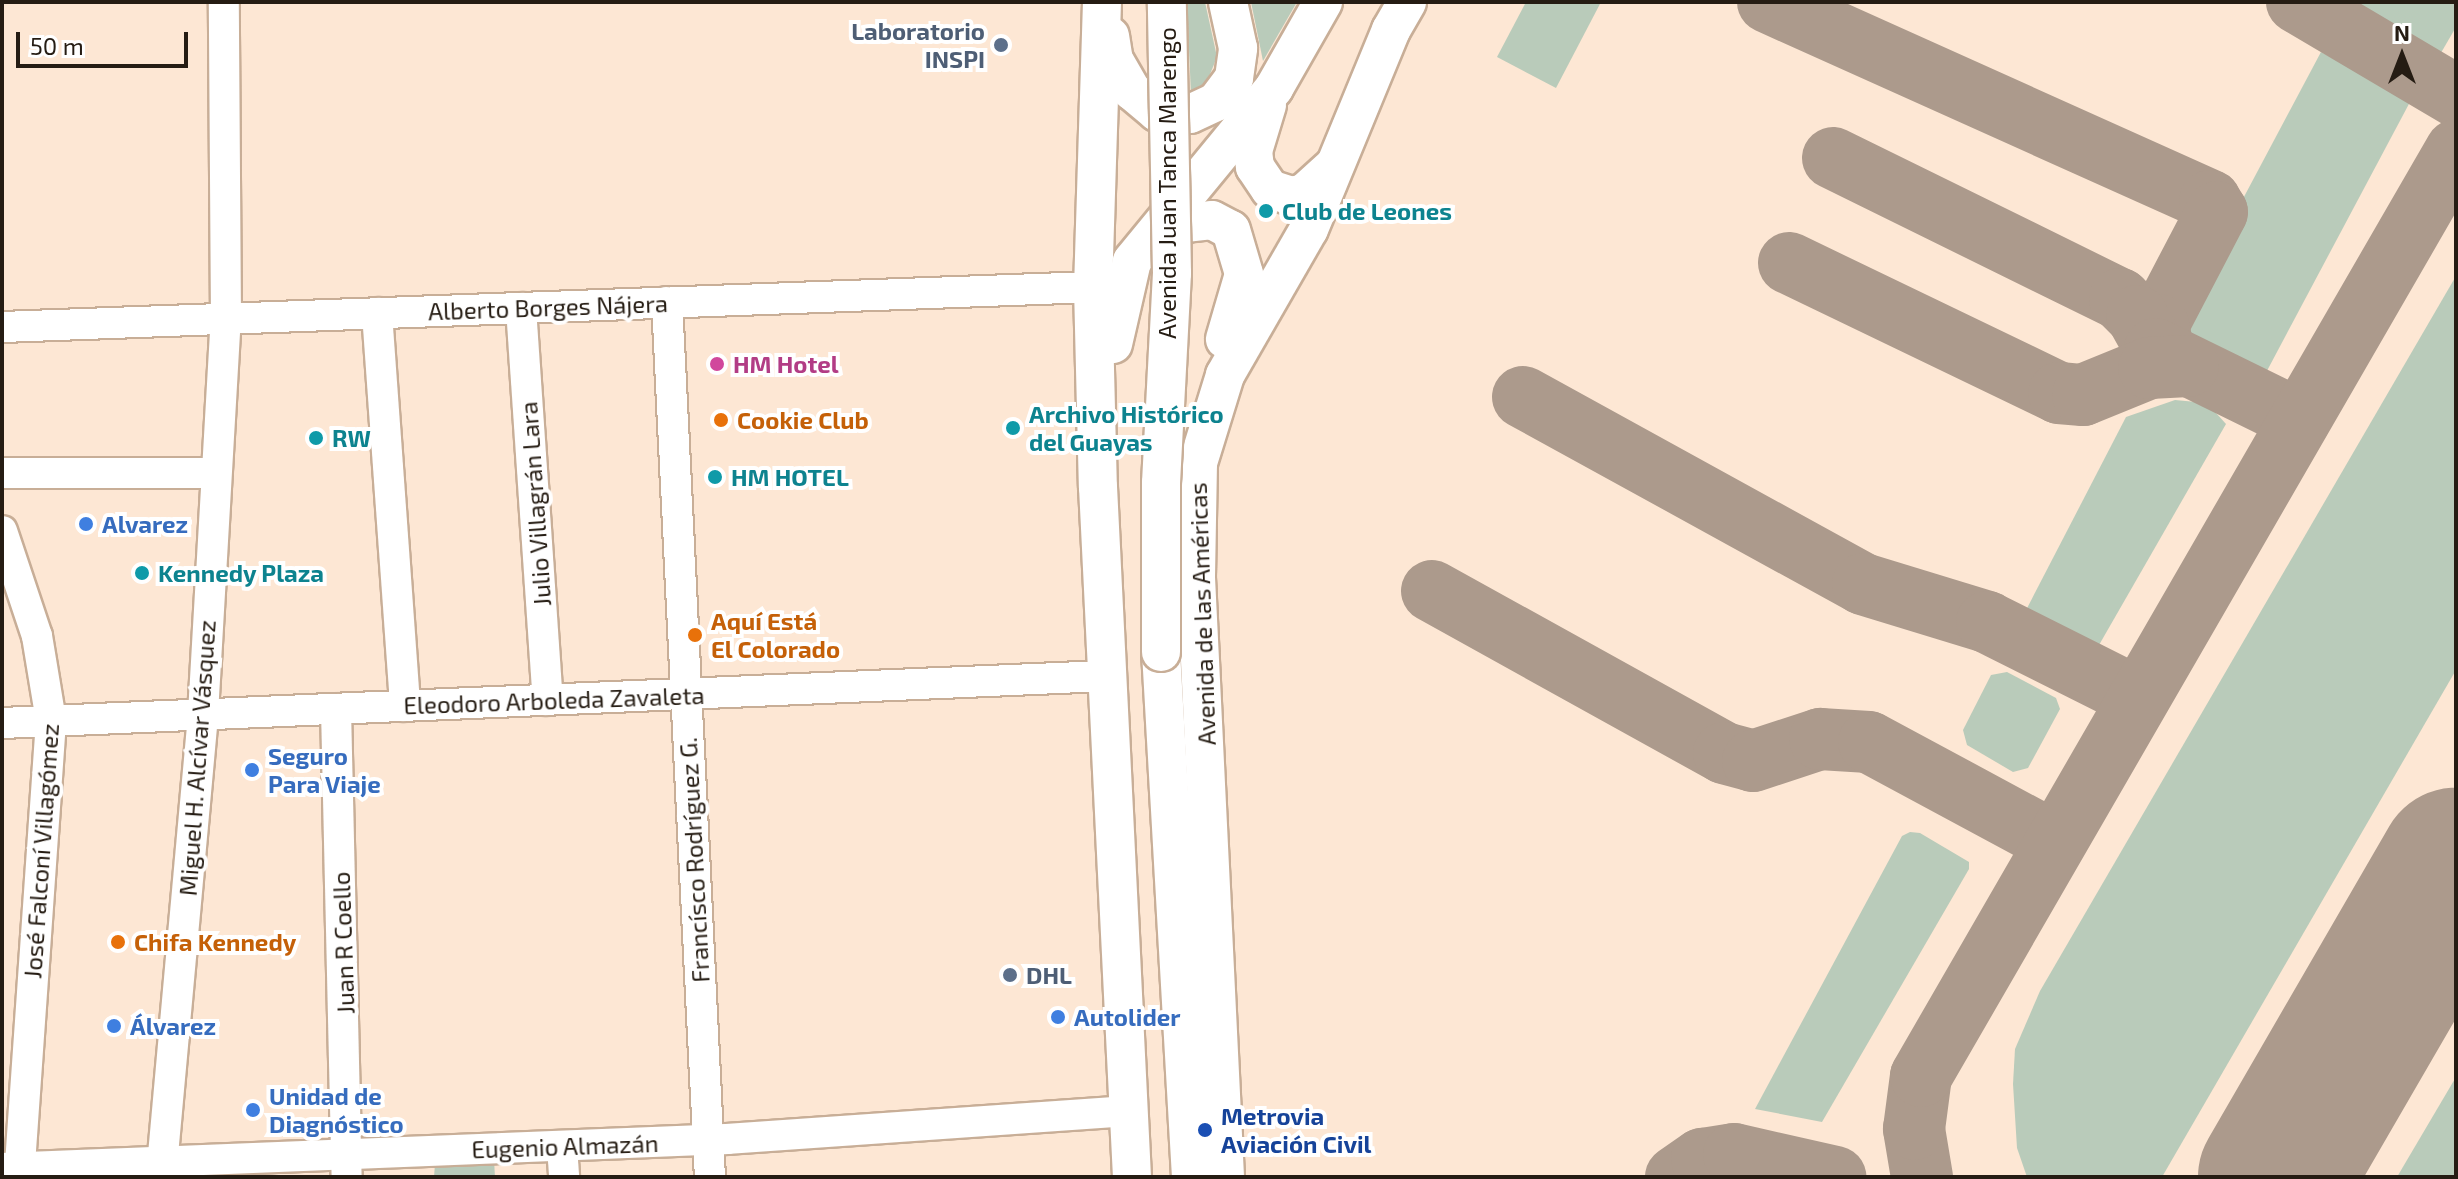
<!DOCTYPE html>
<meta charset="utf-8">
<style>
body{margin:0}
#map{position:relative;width:2458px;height:1179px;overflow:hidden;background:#fde7d4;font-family:"Exo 2",sans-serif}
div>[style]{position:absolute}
.green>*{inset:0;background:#b9cbba;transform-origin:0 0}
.taxiway>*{height:62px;margin:-31px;padding:0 31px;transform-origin:31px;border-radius:31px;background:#ac9a8c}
.runway>*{height:154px;margin:-77px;padding:0 77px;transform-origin:77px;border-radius:77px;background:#ac9a8c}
.roads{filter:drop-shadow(2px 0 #c8ae97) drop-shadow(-2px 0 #c8ae97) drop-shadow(0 2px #c8ae97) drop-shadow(0 -2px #c8ae97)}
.minor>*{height:30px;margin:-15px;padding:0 15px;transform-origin:15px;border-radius:15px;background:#fff}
.major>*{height:38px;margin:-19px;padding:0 19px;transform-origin:19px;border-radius:19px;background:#fff}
.bridges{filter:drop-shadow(2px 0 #c8ae97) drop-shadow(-2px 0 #c8ae97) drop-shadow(0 2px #c8ae97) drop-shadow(0 -2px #c8ae97)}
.major-bridge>*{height:38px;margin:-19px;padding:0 19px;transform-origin:19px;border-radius:19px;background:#fff}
.dots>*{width:22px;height:22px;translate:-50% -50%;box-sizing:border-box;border:4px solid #fff;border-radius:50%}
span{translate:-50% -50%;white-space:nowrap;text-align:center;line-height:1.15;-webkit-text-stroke:8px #fff;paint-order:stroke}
.service-label{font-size:24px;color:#4e5e75;font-weight:700}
.right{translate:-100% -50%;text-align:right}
.left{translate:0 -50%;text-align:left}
.street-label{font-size:24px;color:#251c13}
.culture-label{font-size:24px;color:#0d838f;font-weight:700}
.hotel-label{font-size:24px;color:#b23c85;font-weight:700}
.food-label{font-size:24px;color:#c56008;font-weight:700}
.shop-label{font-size:24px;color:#366cbe;font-weight:700}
.transit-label{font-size:24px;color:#164399;font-weight:700}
.frame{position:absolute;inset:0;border:4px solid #251c13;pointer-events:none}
.north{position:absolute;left:2362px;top:16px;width:80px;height:80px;-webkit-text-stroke:6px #fff;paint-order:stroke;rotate:0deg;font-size:22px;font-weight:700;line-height:32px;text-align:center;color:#251c13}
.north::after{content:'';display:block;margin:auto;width:28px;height:36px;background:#251c13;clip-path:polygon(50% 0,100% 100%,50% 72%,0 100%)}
.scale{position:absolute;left:16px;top:32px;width:172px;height:36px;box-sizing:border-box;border:4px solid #251c13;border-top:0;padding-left:10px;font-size:24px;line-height:28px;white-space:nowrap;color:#251c13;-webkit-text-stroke:6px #fff;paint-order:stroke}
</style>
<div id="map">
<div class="green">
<div style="clip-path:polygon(1187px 2px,1205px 2px,1217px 57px,1206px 84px,1191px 95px)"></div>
<div style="clip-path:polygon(1251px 2px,1297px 2px,1263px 61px)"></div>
<div style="clip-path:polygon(1526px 2px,1601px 2px,1556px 88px,1497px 57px)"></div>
<div style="clip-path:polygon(2345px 2px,2456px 2px,2456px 27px,2438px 58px,2343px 6px)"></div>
<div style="left:2321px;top:52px;width:102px;height:328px;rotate:28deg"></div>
<div style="clip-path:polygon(2456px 276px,2456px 670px,2162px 1177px,2027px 1177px,2017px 1148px,2013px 1084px,2015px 1049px,2040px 991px)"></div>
<div style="clip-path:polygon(2175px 400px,2207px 403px,2226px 424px,2095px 652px,2023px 616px,2126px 417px)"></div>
<div style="clip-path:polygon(2007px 672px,2056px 698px,2060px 709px,2028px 768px,2013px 772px,1967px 745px,1963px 730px,1991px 675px)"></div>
<div style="clip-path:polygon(1910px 832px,1920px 833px,1969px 862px,1969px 869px,1822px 1122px,1755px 1109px,1902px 836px)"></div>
<div style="clip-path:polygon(2456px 1077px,2456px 1177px,2397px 1177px)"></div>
<div style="clip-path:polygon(494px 1160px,495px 1177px,434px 1177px,435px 1164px)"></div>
</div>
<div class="taxiway">
<div style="left:1768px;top:2px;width:485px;rotate:24.2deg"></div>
<div style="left:2210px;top:201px;width:13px;rotate:58deg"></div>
<div style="left:2217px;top:212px;width:127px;rotate:117.6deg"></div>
<div style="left:2158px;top:325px;width:29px;rotate:78deg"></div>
<div style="left:2297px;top:2px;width:185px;rotate:30.6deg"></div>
<div style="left:1833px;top:158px;width:320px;rotate:26.2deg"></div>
<div style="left:2120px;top:299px;width:24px;rotate:45deg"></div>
<div style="left:2137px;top:316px;width:38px;rotate:61deg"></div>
<div style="left:2155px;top:349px;width:161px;rotate:26.1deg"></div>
<div style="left:1789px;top:263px;width:300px;rotate:25.7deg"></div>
<div style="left:2059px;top:393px;width:24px;rotate:5deg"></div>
<div style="left:2083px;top:395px;width:71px;rotate:-22.2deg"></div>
<div style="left:2149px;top:368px;width:39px;rotate:-3deg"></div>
<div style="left:1523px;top:397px;width:388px;rotate:28.8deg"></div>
<div style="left:1863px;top:584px;width:130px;rotate:17deg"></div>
<div style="left:1987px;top:622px;width:168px;rotate:26.6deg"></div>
<div style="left:1432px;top:591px;width:334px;rotate:29deg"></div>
<div style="left:1724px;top:753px;width:30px;rotate:15deg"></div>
<div style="left:1753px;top:761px;width:71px;rotate:-18.2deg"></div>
<div style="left:1820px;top:739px;width:49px;rotate:3.5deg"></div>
<div style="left:1869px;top:742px;width:211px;rotate:28.3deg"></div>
<div style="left:1676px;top:1177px;width:32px;rotate:-35deg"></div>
<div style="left:1702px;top:1159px;width:32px;rotate:-9deg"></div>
<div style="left:1734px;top:1154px;width:104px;rotate:12.8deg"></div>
<div style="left:1922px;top:1177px;width:49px;rotate:-99.5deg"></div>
<div style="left:1914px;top:1129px;width:53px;rotate:-82.5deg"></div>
<div style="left:1921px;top:1076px;width:1069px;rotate:-59.98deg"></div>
</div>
<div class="runway">
<div style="left:2275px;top:1177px;width:361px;rotate:-59.9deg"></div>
</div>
<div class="roads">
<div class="minor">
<div style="left:667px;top:302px;width:876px;rotate:87.19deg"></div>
<div style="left:521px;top:308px;width:393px;rotate:86.1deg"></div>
<div style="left:377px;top:313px;width:394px;rotate:85.9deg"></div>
<div style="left:2px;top:327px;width:1092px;rotate:-2.1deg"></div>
<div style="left:2px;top:473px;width:213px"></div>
<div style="left:2px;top:531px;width:111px;rotate:71.6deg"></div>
<div style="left:37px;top:636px;width:86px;rotate:80.6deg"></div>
<div style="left:51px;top:721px;width:457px;rotate:94deg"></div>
<div style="left:336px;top:709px;width:468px;rotate:88.7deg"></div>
<div style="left:2px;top:723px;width:1105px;rotate:-2.44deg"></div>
<div style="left:562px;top:1146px;width:31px;rotate:86deg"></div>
<div style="left:2px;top:1168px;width:726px;rotate:-2.29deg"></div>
<div style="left:727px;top:1139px;width:402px;rotate:-4deg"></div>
<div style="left:161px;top:1177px;width:465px;rotate:-84.8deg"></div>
<div style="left:203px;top:714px;width:396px;rotate:-86.7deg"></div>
<div style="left:226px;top:319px;width:317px;rotate:-90.4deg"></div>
</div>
<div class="major">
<div style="left:1102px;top:2px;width:285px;rotate:91.8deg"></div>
<div style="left:1093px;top:287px;width:200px;rotate:88.6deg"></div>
<div style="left:1098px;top:487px;width:691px;rotate:87.18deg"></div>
<div style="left:1110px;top:36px;width:24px;rotate:81deg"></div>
<div style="left:1114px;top:60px;width:36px;rotate:60deg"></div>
<div style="left:1132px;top:91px;width:33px;rotate:40deg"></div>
<div style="left:1157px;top:112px;width:33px;rotate:3deg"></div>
<div style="left:1190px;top:114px;width:29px;rotate:-25deg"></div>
<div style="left:1216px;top:102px;width:30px;rotate:-53deg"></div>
<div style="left:1234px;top:78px;width:30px;rotate:-82deg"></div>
<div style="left:1238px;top:48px;width:47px;rotate:-102.3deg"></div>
<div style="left:1267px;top:105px;width:48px;rotate:106.9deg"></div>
<div style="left:1253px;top:151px;width:16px;rotate:83deg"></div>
<div style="left:1255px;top:167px;width:27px;rotate:56deg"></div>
<div style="left:1270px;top:189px;width:23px;rotate:18deg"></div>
<div style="left:1292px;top:196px;width:12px;rotate:-14deg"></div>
<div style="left:1304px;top:193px;width:39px;rotate:-42deg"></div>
<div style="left:1153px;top:244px;width:38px;rotate:-33deg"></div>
<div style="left:1185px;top:223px;width:27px;rotate:-6deg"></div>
<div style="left:1212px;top:220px;width:21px;rotate:28deg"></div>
<div style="left:1231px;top:230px;width:46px;rotate:73.5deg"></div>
<div style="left:1244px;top:274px;width:68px;rotate:106.3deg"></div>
<div style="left:1113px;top:344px;width:85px;rotate:-77.1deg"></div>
<div style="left:1132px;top:261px;width:224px;rotate:-50.6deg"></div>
<div style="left:1274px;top:88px;width:99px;rotate:-60.3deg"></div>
<div style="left:1161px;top:652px;width:526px;rotate:86.73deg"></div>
<div style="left:1225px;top:1177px;width:601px;rotate:-92.77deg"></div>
<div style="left:1196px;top:577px;width:114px;rotate:-89deg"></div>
<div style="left:1198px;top:463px;width:92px;rotate:-72.9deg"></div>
<div style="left:1225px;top:375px;width:168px;rotate:-60.1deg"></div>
<div style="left:1309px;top:229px;width:215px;rotate:-67.6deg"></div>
<div style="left:1391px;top:30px;width:32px;rotate:-60deg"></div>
</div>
</div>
<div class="bridges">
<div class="major-bridge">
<div style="left:1161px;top:652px;width:169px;rotate:-90deg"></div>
<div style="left:1161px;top:483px;width:210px;rotate:-87deg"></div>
<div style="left:1172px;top:273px;width:271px;rotate:-91.1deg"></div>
</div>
</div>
<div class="dots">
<div style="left:1001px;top:45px;background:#5c6f8a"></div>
<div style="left:1266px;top:211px;background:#0f9aa8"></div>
<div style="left:717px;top:364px;background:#d1479c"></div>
<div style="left:721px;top:420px;background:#e8710a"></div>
<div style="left:1013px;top:428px;background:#0f9aa8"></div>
<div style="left:316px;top:438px;background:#0f9aa8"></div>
<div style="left:715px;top:477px;background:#0f9aa8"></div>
<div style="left:86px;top:524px;background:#3f7fe0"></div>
<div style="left:142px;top:573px;background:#0f9aa8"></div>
<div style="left:695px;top:635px;background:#e8710a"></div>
<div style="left:252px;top:770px;background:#3f7fe0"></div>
<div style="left:118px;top:942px;background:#e8710a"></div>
<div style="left:1010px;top:975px;background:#5c6f8a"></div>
<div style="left:1058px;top:1017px;background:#3f7fe0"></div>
<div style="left:114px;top:1026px;background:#3f7fe0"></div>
<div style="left:253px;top:1110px;background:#3f7fe0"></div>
<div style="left:1205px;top:1130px;background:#1a4fb4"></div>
</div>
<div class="service-label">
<span class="right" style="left:985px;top:45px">Laboratorio<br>INSPI</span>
<span class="left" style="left:1026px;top:975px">DHL</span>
</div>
<div class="street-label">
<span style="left:1167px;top:183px;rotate:-90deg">Avenida Juan Tanca Marengo</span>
<span style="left:548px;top:307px;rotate:-2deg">Alberto Borges Nájera</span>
<span style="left:535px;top:504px;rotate:-94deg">Julio Villagrán Lara</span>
<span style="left:1202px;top:614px;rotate:-92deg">Avenida de las Américas</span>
<span style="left:554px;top:700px;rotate:-2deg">Eleodoro Arboleda Zavaleta</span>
<span style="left:197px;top:758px;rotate:-86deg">Miguel H. Alcívar Vásquez</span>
<span style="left:41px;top:851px;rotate:-86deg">José Falconí Villagómez</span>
<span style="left:694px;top:860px;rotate:-93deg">Francísco Rodríguez G.</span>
<span style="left:343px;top:943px;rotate:-92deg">Juan R Coello</span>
<span style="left:565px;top:1146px;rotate:-2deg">Eugenio Almazán</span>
</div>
<div class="culture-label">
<span class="left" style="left:1282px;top:211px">Club de Leones</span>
<span class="left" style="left:1029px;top:428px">Archivo Histórico<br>del Guayas</span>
<span class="left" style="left:332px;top:438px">RW</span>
<span class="left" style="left:731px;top:477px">HM HOTEL</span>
<span class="left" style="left:158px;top:573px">Kennedy Plaza</span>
</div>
<div class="hotel-label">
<span class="left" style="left:733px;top:364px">HM Hotel</span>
</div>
<div class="food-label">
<span class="left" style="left:737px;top:420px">Cookie Club</span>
<span class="left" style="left:711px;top:635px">Aquí Está<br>El Colorado</span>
<span class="left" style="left:134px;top:942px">Chifa Kennedy</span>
</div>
<div class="shop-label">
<span class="left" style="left:102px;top:524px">Alvarez</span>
<span class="left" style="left:268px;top:770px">Seguro<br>Para Viaje</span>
<span class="left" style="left:1074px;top:1017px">Autolider</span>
<span class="left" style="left:130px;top:1026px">Álvarez</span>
<span class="left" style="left:269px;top:1110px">Unidad de<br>Diagnóstico</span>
</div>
<div class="transit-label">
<span class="left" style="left:1221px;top:1130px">Metrovia<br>Aviación Civil</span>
</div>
<div class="frame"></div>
<div class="north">N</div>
<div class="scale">50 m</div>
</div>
